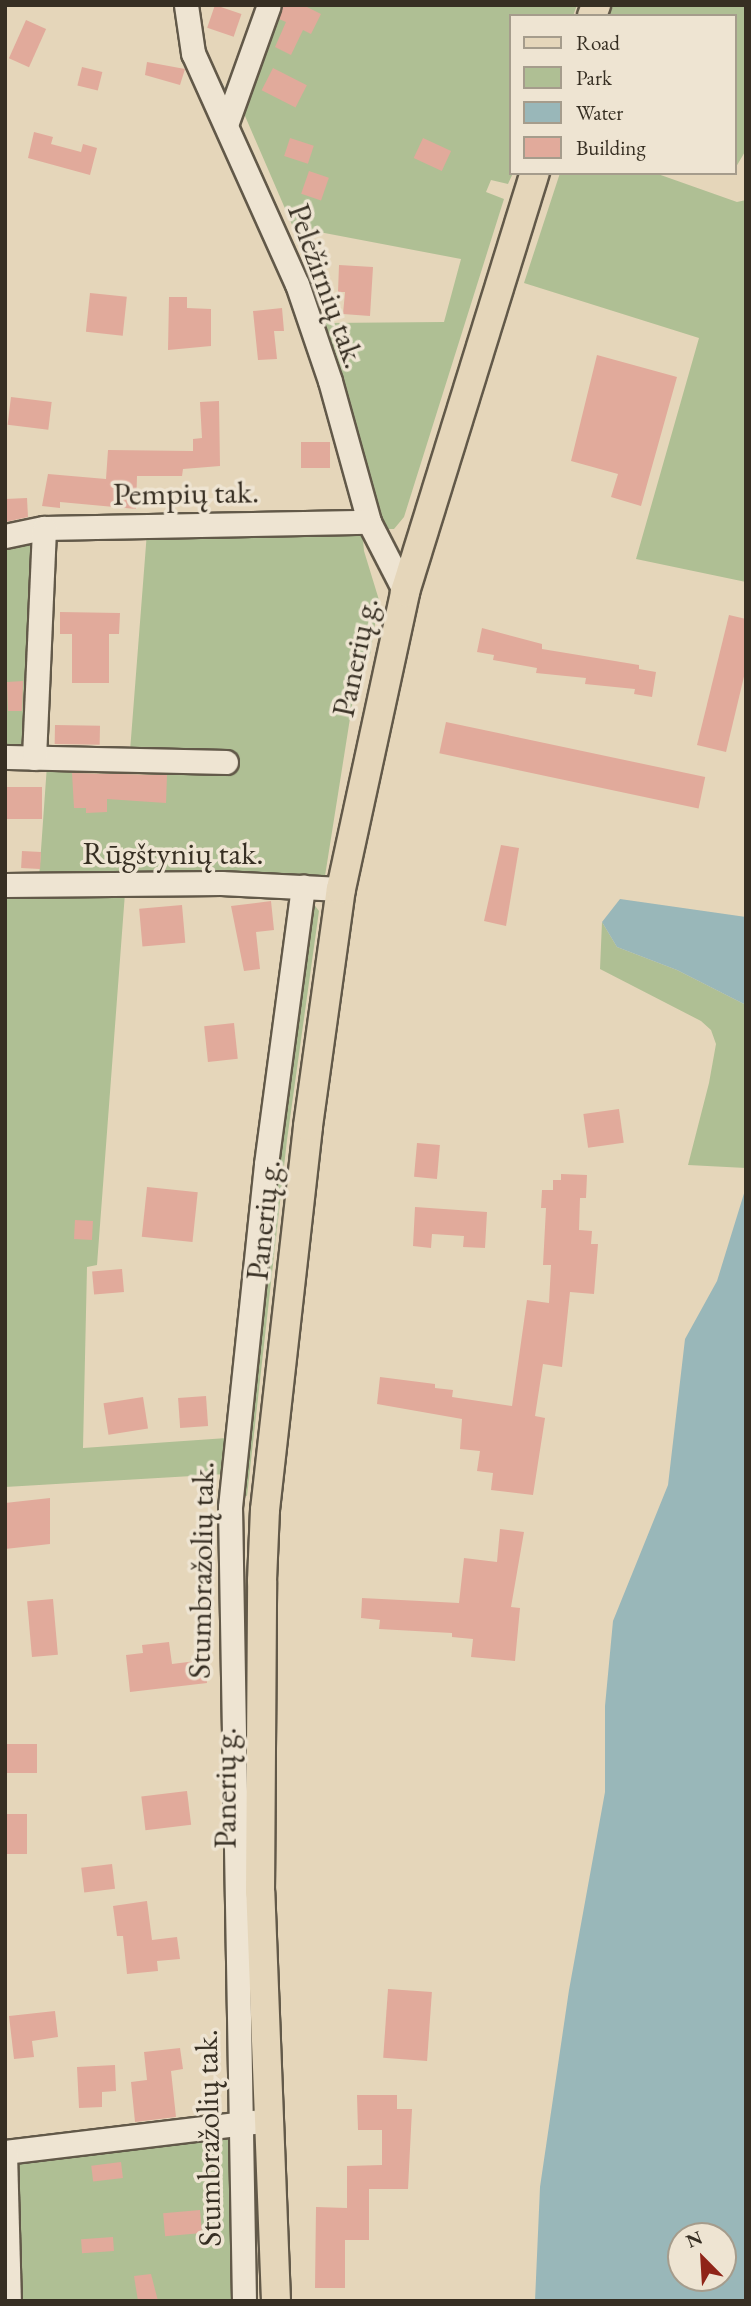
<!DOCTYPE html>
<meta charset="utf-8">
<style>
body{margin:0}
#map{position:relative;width:751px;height:2306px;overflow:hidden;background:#e5d6ba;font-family:"EB Garamond",serif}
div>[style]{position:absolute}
.green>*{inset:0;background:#afbf94}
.water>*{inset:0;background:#99b7b9}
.stream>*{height:6px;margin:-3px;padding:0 3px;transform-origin:3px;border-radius:3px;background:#99b7b9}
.building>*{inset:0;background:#e1aa9b;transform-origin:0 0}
.roads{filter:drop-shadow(2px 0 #625949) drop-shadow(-2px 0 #625949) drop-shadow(0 2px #625949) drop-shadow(0 -2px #625949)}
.minor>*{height:23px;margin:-11.5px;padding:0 11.5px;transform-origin:11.5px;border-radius:11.5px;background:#eee4d2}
.major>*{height:28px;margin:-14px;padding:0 14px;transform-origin:14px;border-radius:14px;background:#e5d6ba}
span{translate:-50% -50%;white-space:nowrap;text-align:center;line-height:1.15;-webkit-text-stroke:7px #eee4d2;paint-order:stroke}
.street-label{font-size:32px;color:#372f23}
.frame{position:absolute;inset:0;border:7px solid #372f23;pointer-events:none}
.legend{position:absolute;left:509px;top:14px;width:228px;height:161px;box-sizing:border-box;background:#eee4d2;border:2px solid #a59c8c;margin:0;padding:9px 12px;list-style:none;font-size:21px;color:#372f23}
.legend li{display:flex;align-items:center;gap:14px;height:35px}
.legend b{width:35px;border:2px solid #a59c8c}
.north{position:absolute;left:667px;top:2222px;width:70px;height:70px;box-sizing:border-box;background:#eee4d2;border:2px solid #a59c8c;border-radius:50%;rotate:336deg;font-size:19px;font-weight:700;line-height:28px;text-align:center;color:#372f23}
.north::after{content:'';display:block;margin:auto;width:24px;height:32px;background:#8f2418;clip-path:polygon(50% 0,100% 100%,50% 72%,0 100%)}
</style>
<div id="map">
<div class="green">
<div style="clip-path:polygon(277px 5px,577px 5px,573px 16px,511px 16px,513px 173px,508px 184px,491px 180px,486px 192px,504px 199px,404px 517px,394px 529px,384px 529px,379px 521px,325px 323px,444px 322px,461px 259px,293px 227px,242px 109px)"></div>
<div style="clip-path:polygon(608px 5px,746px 5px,746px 150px,736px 167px,735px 16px,604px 16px)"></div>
<div style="clip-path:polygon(560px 173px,655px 173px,737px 202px,746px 200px,746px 582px,636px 559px,699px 338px,524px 283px)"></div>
<div style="clip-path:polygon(362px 529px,364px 551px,379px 600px,370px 655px,358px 668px,325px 876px,39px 878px,47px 765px,129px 764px,147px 532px)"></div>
<div style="clip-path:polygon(33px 535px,30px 745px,5px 751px,5px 540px)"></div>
<div style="clip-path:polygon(5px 893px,125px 893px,97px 1265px,87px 1267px,83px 1448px,227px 1438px,226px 1474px,5px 1487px)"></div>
<div style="clip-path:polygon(310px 899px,319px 911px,287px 1140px,247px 1496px,241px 1494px,238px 1481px)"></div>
<div style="clip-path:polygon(602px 922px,617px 947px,677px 970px,746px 1005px,746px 1168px,688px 1165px,709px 1083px,716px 1044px,711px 1030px,701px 1021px,600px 969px)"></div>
<div style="clip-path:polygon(231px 2133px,236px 2301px,16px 2301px,10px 2156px)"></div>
</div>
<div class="water">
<div style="clip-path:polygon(620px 899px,746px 917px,746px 1005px,677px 970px,617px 947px,602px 922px)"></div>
<div style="clip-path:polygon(evenodd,746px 1187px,746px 2301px,535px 2301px,540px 2187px,569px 1990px,605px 1792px,605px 1706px,613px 1621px,668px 1485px,685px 1339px,717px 1281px,746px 1187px,681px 2236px,723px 2236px,723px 2278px,681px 2278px,681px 2236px)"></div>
</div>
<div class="stream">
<div style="left:217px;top:80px;width:15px;rotate:62deg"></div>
</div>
<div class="building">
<div style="left:215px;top:5px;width:28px;height:24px;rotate:19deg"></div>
<div style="clip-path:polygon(283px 5px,303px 5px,321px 14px,311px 34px,303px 30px,291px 55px,275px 47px,286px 22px,279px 19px)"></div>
<div style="left:26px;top:20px;width:22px;height:42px;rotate:24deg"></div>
<div style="clip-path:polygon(147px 62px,185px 69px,180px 85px,145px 75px)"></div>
<div style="left:82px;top:67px;width:21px;height:19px;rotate:14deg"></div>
<div style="left:273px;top:68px;width:38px;height:25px;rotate:27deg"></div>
<div style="clip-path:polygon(34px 132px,53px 137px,51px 144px,81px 152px,83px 144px,97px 148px,90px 175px,28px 158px)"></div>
<div style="left:290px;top:138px;width:25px;height:19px;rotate:18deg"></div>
<div style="left:423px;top:138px;width:31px;height:22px;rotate:25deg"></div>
<div style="left:309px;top:171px;width:21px;height:24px;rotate:19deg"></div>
<div style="clip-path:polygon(339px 265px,373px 267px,370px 316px,343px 314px,345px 292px,338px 292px)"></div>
<div style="left:90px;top:293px;width:37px;height:39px;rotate:6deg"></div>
<div style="clip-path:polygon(169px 297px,187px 297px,187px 308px,211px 309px,211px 346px,168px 350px)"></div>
<div style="clip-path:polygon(282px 308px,284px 331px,274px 331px,277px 359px,258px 360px,253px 311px)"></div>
<div style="clip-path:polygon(597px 355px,677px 377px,641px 506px,611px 497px,618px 474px,571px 461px)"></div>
<div style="left:11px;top:397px;width:41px;height:28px;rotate:7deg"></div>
<div style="clip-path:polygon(219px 401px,220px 466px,183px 469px,182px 476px,137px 476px,136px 509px,60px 502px,60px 508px,42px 506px,48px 474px,106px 479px,108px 450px,193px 451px,193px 439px,202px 438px,200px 402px)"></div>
<div style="left:330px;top:442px;width:26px;height:29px;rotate:90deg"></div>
<div style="clip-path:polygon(27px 498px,28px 517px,5px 522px,5px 499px)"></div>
<div style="clip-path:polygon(60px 612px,120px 613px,119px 634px,109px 634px,109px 683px,72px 683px,72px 634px,60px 634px)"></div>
<div style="clip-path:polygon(729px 615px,746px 619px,746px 668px,726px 752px,697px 745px)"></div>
<div style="clip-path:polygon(482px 628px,542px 644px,542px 649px,639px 665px,639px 669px,656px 672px,652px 697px,634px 694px,635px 689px,585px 684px,586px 678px,536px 673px,537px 668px,493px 660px,494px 655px,477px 652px)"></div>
<div style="clip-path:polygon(23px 681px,22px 711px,8px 711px,7px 682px)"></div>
<div style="left:446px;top:722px;width:265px;height:32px;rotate:12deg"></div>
<div style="left:55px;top:725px;width:45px;height:19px;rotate:1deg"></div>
<div style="clip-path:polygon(72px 773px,167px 775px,166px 803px,107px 799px,107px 812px,86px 813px,86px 808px,74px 808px)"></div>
<div style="left:42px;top:787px;width:32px;height:37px;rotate:90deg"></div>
<div style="clip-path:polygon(501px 845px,519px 848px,506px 926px,484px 921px)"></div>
<div style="left:22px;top:851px;width:19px;height:17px;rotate:3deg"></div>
<div style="clip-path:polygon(271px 901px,274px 930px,256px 932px,260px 969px,244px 971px,231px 906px)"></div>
<div style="left:182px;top:905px;width:38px;height:43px;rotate:85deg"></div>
<div style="left:234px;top:1023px;width:36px;height:30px;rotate:84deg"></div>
<div style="left:619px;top:1109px;width:34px;height:36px;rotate:82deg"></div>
<div style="left:417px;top:1143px;width:23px;height:34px;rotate:5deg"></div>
<div style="clip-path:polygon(561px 1174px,587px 1175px,586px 1198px,580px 1198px,579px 1230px,592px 1231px,591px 1244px,598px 1244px,594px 1294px,570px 1292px,562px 1367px,543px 1364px,535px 1416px,545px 1418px,533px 1495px,491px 1490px,493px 1473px,477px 1471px,480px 1451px,460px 1449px,462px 1419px,377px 1404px,380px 1377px,435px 1384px,435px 1388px,453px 1390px,452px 1397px,512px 1406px,527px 1300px,549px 1303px,551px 1265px,543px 1265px,546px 1208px,541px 1208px,542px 1190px,553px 1190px,553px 1180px,561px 1180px)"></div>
<div style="left:147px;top:1187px;width:51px;height:50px;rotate:6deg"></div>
<div style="clip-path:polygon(415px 1207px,487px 1212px,485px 1248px,463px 1247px,464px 1236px,432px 1234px,431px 1248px,413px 1246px)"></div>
<div style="left:75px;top:1220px;width:18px;height:19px;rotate:3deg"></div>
<div style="left:122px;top:1269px;width:23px;height:30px;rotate:85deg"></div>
<div style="left:206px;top:1396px;width:30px;height:28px;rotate:86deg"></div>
<div style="left:143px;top:1397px;width:32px;height:40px;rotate:81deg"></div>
<div style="clip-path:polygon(50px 1498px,50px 1544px,5px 1549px,5px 1503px)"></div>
<div style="clip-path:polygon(500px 1529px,524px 1532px,511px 1607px,520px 1608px,515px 1661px,471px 1657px,473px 1639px,452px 1637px,452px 1633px,379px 1629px,380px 1620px,361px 1618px,362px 1598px,459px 1603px,464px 1558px,497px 1562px)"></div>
<div style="left:53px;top:1599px;width:56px;height:26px;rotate:85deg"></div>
<div style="clip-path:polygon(169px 1642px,172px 1664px,204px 1660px,207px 1683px,130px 1692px,126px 1655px,143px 1653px,142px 1645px)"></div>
<div style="left:37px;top:1744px;width:29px;height:32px;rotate:90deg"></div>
<div style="left:187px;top:1791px;width:34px;height:46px;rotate:83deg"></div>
<div style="left:27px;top:1814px;width:40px;height:22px;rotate:90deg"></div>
<div style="left:112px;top:1864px;width:25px;height:31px;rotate:83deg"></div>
<div style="clip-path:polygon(147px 1901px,152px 1940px,177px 1937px,180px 1959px,157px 1961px,158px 1971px,127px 1974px,123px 1936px,117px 1936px,113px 1906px)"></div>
<div style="left:388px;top:1989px;width:44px;height:69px;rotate:4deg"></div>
<div style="clip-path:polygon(55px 2011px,58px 2037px,32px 2041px,34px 2057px,14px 2059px,9px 2016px)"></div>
<div style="clip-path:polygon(180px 2048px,183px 2069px,171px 2071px,176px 2117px,135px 2122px,131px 2082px,147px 2080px,144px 2052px)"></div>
<div style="clip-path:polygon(115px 2065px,116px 2091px,102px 2092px,102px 2107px,79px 2108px,77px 2067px)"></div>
<div style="clip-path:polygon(357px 2095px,397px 2095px,397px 2109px,412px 2109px,408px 2189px,369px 2189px,369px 2240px,345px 2240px,345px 2288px,315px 2288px,316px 2207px,347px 2208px,347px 2166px,382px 2165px,382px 2130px,358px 2130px)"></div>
<div style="left:121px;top:2162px;width:16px;height:30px;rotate:83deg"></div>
<div style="left:200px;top:2210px;width:23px;height:37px;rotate:85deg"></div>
<div style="left:113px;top:2237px;width:14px;height:32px;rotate:86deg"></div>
<div style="clip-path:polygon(151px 2274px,158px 2301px,138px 2301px,134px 2276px)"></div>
</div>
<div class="roads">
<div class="minor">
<div style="left:186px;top:5px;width:49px;rotate:81.7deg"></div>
<div style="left:193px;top:53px;width:253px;rotate:65.8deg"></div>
<div style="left:297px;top:284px;width:102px;rotate:71.2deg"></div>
<div style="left:330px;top:381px;width:146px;rotate:74.5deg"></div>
<div style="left:369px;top:522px;width:79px;rotate:62.8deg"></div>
<div style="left:227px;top:122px;width:124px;rotate:-70.3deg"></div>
<div style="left:5px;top:536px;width:40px;rotate:-12deg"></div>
<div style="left:44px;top:528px;width:325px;rotate:-1.1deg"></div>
<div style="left:5px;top:757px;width:221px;rotate:1.3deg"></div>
<div style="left:34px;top:758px;width:230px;rotate:-87.5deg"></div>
<div style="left:5px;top:885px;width:216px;rotate:-0.5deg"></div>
<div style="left:221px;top:883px;width:120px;rotate:2.9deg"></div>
<div style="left:5px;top:2152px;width:251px;rotate:-6.9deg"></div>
<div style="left:5px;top:2152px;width:149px;rotate:88.5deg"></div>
<div style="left:244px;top:2301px;width:794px;rotate:-91.01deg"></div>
<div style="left:230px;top:1507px;width:345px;rotate:-84deg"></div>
<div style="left:266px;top:1164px;width:280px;rotate:-82.4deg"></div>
</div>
<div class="major">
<div style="left:592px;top:16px;width:12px;rotate:-70deg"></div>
<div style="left:276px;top:2301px;width:409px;rotate:-92.2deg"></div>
<div style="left:260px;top:1892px;width:311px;rotate:-89.6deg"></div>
<div style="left:262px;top:1581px;width:71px;rotate:-87.6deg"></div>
<div style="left:265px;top:1510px;width:386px;rotate:-83.6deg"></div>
<div style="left:308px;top:1126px;width:239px;rotate:-82.1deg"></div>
<div style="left:341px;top:889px;width:304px;rotate:-77.8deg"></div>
<div style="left:405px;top:592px;width:439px;rotate:-72.8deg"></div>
</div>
</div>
<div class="street-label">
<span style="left:327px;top:286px;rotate:70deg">Pelėžirnių tak.</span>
<span style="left:186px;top:493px;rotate:-1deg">Pempių tak.</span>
<span style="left:355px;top:657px;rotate:-78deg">Panerių g.</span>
<span style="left:173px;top:853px">Rūgštynių tak.</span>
<span style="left:263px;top:1220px;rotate:-84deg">Panerių g.</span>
<span style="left:201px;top:1570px;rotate:-89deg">Stumbražolių tak.</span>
<span style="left:225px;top:1788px;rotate:-90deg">Panerių g.</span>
<span style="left:208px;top:2138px;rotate:-91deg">Stumbražolių tak.</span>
</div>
<div class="frame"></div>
<ul class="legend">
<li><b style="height:9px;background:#e5d6ba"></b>Road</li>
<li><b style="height:19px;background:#afbf94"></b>Park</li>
<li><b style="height:19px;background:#99b7b9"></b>Water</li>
<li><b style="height:19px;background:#e1aa9b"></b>Building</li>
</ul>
<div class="north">N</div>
</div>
